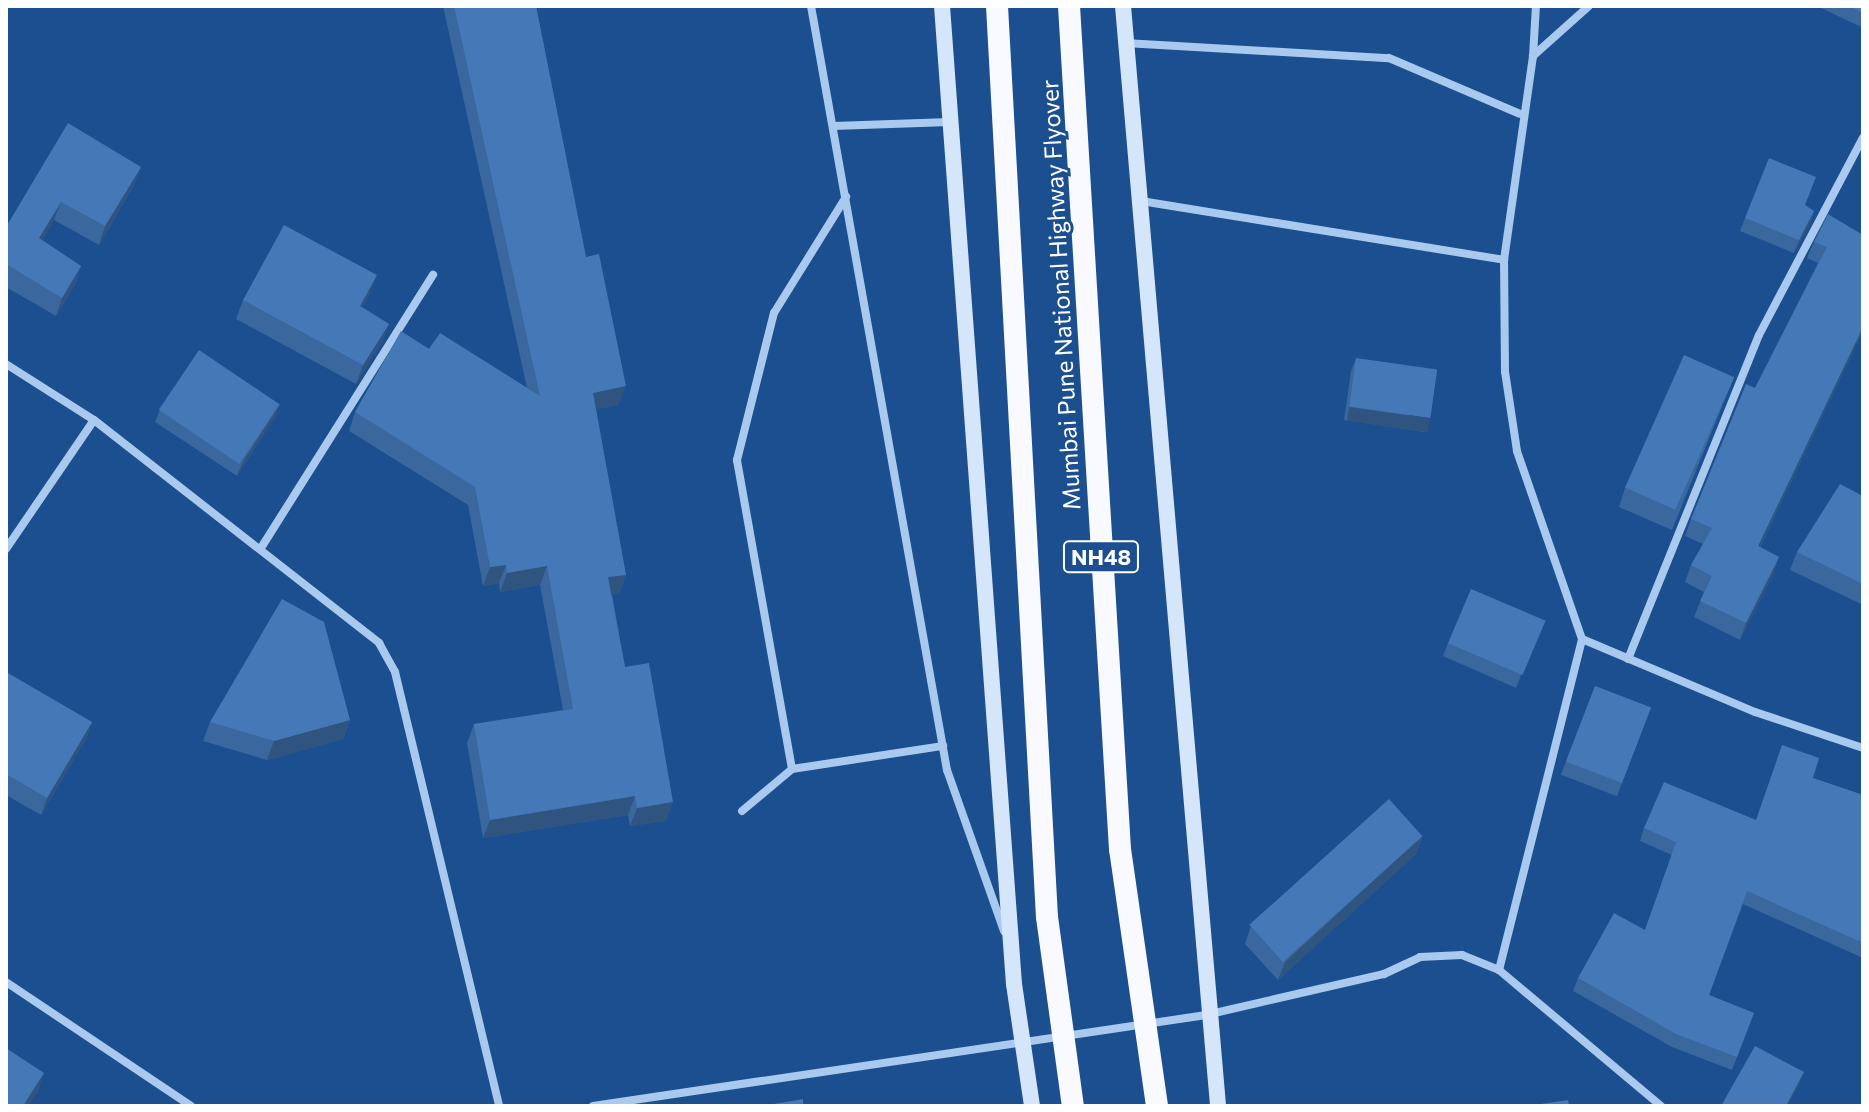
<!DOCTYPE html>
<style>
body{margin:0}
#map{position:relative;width:1869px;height:1112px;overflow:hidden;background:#1b4f8f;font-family:Commissioner,sans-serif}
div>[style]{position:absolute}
.minor>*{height:8px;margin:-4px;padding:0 4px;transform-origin:4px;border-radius:4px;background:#a9c9ee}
.secondary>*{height:16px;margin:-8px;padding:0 8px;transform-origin:8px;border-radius:8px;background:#d6e6fa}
.trunk-bridge>*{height:22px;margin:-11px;padding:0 11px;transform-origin:11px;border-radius:11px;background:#f8faff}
.wall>*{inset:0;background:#3a679d;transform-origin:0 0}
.shaded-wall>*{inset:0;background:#305480;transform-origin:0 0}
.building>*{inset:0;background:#4478b7;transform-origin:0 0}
span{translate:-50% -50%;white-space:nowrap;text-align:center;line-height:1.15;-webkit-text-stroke:6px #1b4f8f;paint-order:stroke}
.shield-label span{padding:2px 6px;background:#1b4f8f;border:2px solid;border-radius:6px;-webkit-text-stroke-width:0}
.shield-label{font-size:22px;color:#fff;font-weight:700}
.street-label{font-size:24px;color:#fff}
.frame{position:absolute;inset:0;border:8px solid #fff;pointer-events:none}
</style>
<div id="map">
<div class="minor">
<div style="left:811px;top:6px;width:776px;rotate:79.91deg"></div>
<div style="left:947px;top:770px;width:171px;rotate:70.5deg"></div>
<div style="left:1125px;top:43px;width:264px;rotate:3.3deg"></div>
<div style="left:1389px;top:58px;width:142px;rotate:23.1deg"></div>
<div style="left:1533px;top:56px;width:50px;rotate:-86.6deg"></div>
<div style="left:833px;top:126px;width:117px;rotate:-2deg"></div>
<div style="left:1141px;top:201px;width:368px;rotate:9.2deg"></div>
<div style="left:6px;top:364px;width:104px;rotate:32.5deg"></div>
<div style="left:94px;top:420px;width:362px;rotate:38deg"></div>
<div style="left:379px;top:643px;width:33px;rotate:61deg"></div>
<div style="left:395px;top:672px;width:446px;rotate:76.5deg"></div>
<div style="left:261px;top:548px;width:323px;rotate:-57.8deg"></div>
<div style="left:6px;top:549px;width:156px;rotate:-55.7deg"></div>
<div style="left:1582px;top:639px;width:188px;rotate:22.9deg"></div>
<div style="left:1755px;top:712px;width:114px;rotate:18.4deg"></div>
<div style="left:1628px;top:659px;width:349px;rotate:-68deg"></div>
<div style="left:1759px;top:335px;width:223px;rotate:-62.2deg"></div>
<div style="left:792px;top:769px;width:314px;rotate:-100.1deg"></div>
<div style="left:737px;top:460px;width:152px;rotate:-75.9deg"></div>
<div style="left:774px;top:313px;width:137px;rotate:-58.2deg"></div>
<div style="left:742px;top:811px;width:65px;rotate:-40deg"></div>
<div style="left:792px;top:769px;width:153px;rotate:-8.7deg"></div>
<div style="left:1499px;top:970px;width:341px;rotate:-75.9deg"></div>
<div style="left:1582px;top:639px;width:199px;rotate:-109.1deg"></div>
<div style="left:1517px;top:451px;width:80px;rotate:-98.6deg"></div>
<div style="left:1505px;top:372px;width:112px;rotate:-90.5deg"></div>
<div style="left:1504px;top:260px;width:206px;rotate:-81.9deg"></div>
<div style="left:1533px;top:56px;width:75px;rotate:-41.8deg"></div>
<div style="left:6px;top:982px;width:223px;rotate:33.8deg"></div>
<div style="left:593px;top:1106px;width:620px;rotate:-8.44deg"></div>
<div style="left:1206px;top:1015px;width:183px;rotate:-13deg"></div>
<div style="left:1384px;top:974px;width:40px;rotate:-25deg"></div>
<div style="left:1420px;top:957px;width:42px;rotate:-2.7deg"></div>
<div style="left:1462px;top:955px;width:40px;rotate:22deg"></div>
<div style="left:1499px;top:970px;width:212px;rotate:40deg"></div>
</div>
<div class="secondary">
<div style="left:942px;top:6px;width:981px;rotate:85.79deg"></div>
<div style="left:1014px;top:984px;width:123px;rotate:81.6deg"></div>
<div style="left:1123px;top:6px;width:1104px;rotate:85.06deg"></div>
</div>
<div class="trunk-bridge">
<div style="left:997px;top:6px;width:912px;rotate:86.86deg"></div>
<div style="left:1047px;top:917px;width:191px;rotate:82.2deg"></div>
<div style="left:1069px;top:6px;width:845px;rotate:86.54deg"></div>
<div style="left:1120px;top:849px;width:260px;rotate:81.8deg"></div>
</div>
<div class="wall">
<div style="clip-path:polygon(443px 6px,536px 6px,586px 257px,619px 405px,596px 409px,626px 575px,619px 593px,612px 594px,625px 667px,666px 821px,630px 826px,628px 815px,483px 838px,467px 743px,474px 724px,563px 710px,540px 585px,500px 592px,499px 583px,483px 586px,468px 505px,349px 431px,355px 412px,429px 349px,527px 388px)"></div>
<div style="clip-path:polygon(1817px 6px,1863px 6px,1863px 28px)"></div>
<div style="clip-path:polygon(141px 167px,134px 185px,99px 245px,54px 220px,42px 240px,81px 266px,75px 285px,56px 316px,6px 287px,6px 227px)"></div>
<div style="clip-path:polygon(1805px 206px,1814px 211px,1810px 224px,1794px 253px,1740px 231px,1745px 218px)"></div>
<div style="clip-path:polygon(1863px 235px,1863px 331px,1760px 547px,1779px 557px,1773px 574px,1740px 640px,1694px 617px,1704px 592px,1685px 582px,1691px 565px,1703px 544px,1685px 536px,1691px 519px,1755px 388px,1818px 263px,1807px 258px,1814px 242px)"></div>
<div style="clip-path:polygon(370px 293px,362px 307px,389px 324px,382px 342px,356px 384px,236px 319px,243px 300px)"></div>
<div style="clip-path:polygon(1356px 358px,1425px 432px,1344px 420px,1351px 371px)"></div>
<div style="clip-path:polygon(1734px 377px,1672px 530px,1619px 507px,1625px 488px)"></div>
<div style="clip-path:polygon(280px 404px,275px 417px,237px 476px,155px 422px,160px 410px)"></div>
<div style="clip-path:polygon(1863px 496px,1863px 605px,1790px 570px,1797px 552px)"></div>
<div style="clip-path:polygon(1545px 621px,1516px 688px,1443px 656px,1448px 643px)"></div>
<div style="clip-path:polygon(6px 672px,92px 722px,86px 739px,41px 815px,6px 795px)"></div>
<div style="left:1595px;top:686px;width:60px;height:95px;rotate:21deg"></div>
<div style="clip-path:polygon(350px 720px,343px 739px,267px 760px,203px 741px,210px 722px)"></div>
<div style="clip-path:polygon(1813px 778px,1863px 795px,1863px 958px,1743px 904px,1709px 995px,1754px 1013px,1732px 1070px,1672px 1047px,1573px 991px,1578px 978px,1645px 930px,1672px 855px,1640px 841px,1644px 828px,1756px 820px)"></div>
<div style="clip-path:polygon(1422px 836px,1416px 854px,1278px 980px,1245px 944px,1251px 926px)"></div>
</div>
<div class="shaded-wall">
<div style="clip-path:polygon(141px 167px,134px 185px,99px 245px,105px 226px)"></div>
<div style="clip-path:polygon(61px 202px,54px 220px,32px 257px,39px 238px)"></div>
<div style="clip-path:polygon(1814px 211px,1810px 224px,1794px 253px,1799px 240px)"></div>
<div style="clip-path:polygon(81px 266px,75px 285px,56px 316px,62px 298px)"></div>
<div style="clip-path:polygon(377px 275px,370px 293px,353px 324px,360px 306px)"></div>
<div style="clip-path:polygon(389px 324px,382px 342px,356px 384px,363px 365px)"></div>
<div style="clip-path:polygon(1863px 327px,1863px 331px,1752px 563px,1758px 546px)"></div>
<div style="clip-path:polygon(626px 386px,619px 405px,586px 411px,593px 393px)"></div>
<div style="clip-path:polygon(280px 404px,275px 417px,237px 476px,242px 463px)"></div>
<div style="left:1349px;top:407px;width:82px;height:14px;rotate:8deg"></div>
<div style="clip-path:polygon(1779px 557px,1773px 574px,1740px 640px,1746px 623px)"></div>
<div style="clip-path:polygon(506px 565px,499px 583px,483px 586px,490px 567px)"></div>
<div style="clip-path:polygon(547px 566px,540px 585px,500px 592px,507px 573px)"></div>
<div style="clip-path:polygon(626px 575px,619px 593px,602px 596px,608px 577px)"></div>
<div style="clip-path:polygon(1545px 621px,1540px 634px,1516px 688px,1521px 675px)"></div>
<div style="clip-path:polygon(350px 720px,343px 739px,267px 760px,274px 741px)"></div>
<div style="clip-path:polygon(92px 722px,86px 739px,41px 815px,47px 798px)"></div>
<div style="clip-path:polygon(635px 796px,628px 815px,483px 838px,490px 820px)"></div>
<div style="clip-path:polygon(673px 802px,666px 821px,630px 826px,637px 808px)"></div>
<div style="clip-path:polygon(1422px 836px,1416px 854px,1278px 980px,1285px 962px)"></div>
<div style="clip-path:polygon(1804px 1072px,1799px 1085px,1788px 1106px,1786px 1106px)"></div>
<div style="clip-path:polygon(44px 1073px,38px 1092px,28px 1106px,23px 1106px)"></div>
</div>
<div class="building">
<div style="clip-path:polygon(454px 6px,536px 6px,586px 257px,599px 254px,626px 386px,593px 393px,626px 575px,608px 577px,625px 667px,649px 663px,673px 802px,637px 808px,635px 796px,490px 820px,474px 724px,573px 709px,547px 566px,507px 573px,506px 565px,490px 567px,475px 487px,355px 412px,401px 331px,429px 349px,440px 333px,540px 396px)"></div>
<div style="clip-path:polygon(1849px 6px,1863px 6px,1863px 13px)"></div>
<div style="clip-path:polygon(68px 123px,141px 167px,105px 226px,61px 202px,39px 238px,81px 266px,62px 298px,6px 264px,6px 227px)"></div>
<div style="clip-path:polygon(1769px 158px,1816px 177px,1805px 205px,1814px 211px,1799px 240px,1745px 218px)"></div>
<div style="clip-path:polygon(1828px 214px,1863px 235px,1863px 327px,1758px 546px,1779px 557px,1746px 623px,1700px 601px,1712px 576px,1691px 565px,1712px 528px,1691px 519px,1746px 384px,1755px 388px,1827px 247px,1814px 242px)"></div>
<div style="clip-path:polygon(284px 225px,377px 275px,360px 306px,389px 324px,363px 365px,243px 300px)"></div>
<div style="left:199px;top:350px;width:97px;height:72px;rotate:34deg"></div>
<div style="left:1684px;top:355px;width:55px;height:145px;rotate:24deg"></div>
<div style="left:1356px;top:358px;width:82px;height:49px;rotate:8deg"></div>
<div style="clip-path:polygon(1840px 484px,1863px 496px,1863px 584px,1797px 552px)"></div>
<div style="left:1471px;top:589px;width:81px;height:59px;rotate:23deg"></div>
<div style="clip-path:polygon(282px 599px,324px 622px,350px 720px,274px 741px,210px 722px)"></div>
<div style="clip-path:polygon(6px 672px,92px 722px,47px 798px,6px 774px)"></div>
<div style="left:1595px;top:686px;width:60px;height:81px;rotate:21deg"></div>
<div style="clip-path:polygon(1782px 745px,1819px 758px,1813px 778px,1863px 795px,1863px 943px,1747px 891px,1709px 995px,1754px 1013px,1737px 1057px,1676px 1034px,1578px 978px,1614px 913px,1645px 930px,1676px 842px,1644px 828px,1664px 782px,1756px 820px)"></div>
<div style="left:1389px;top:799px;width:50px;height:188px;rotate:48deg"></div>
<div style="clip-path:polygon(1755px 1046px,1804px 1072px,1786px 1106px,1721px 1106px)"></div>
<div style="clip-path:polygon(6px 1048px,44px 1073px,23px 1106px,6px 1106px)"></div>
<div style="clip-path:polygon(803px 1099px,803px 1106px,762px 1106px)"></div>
<div style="clip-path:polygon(1568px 1100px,1569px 1106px,1527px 1106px)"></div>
</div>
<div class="shield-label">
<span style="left:1101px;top:557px">NH48</span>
</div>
<div class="street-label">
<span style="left:1060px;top:295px;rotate:-93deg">Mumbai Pune National Highway Flyover</span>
</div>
<div class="frame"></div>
</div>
